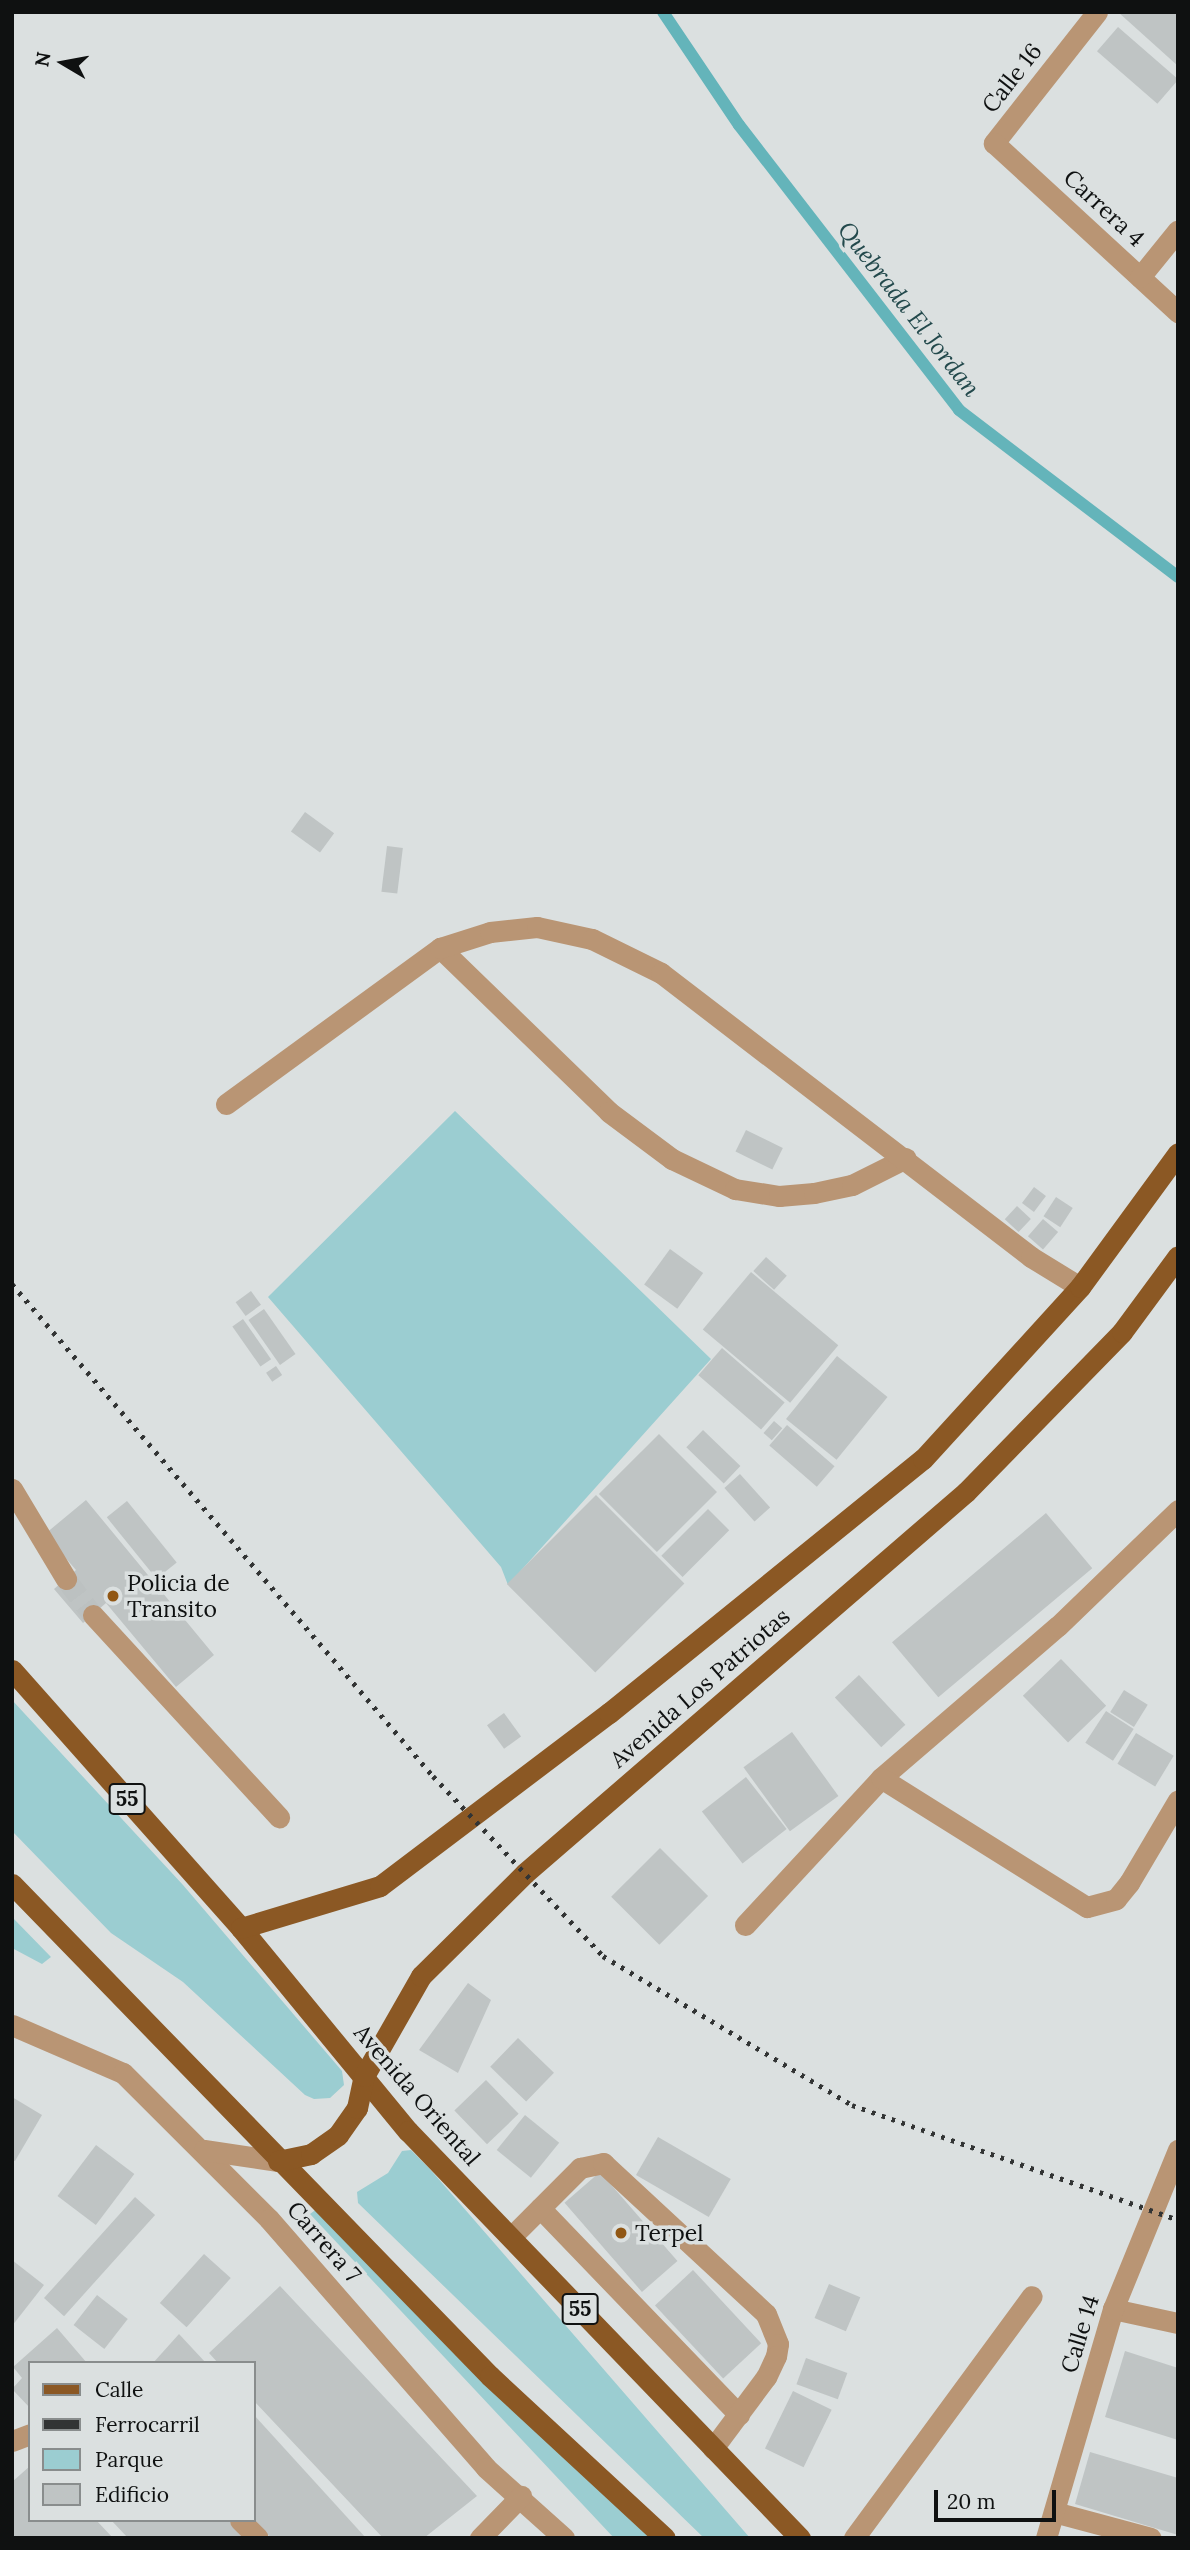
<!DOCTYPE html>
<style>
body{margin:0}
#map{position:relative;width:1190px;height:2550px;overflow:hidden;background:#dbe0e0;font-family:Lora,serif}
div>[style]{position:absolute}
.green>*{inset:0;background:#9bcdd1}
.stream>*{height:12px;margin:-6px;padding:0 6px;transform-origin:6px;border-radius:6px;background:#64b4ba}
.building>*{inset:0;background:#bfc4c4;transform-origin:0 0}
.minor-tunnel>*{height:21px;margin-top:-10.5px;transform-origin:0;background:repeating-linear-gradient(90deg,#bcc1c1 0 21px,transparent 0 31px)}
.minor>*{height:21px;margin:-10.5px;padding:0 10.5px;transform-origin:10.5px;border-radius:10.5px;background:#b99574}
.major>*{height:21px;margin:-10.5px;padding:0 10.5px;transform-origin:10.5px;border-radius:10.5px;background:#8b5824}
.rail>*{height:5px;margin-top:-2.5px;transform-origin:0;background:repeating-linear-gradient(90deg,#323434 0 3.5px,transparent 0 10.5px)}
.dots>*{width:19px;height:19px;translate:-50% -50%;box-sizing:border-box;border:4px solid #dbe0e0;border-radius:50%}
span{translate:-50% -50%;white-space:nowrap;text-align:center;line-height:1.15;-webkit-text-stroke:7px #dbe0e0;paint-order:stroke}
.shield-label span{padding:2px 5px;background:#dbe0e0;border:2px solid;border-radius:5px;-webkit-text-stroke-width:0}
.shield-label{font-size:21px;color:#0f1111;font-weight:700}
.street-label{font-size:23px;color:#0f1111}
.poi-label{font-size:23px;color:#0f1111}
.left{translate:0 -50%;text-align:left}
.water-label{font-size:24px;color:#23494c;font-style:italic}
.frame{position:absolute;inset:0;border:14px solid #0f1111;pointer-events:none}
.legend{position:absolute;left:28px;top:2361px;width:228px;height:161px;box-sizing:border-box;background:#dbe0e0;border:2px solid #898d8d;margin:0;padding:9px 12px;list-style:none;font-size:21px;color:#0f1111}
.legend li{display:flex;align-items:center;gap:14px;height:35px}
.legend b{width:35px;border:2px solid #898d8d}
.north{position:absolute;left:28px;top:28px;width:70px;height:70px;-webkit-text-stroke:5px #dbe0e0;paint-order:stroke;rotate:280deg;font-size:19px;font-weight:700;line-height:28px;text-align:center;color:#0f1111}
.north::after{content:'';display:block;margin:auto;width:24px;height:32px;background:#0f1111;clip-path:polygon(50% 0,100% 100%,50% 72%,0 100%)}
.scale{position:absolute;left:934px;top:2490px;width:122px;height:32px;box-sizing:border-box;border:4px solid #0f1111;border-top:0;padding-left:9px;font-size:21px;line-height:24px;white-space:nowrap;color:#0f1111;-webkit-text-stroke:5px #dbe0e0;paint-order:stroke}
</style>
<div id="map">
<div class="green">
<div style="clip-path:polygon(455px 1111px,711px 1359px,508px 1585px,501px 1567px,268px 1297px)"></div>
<div style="clip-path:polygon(12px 1700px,183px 1885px,342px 2071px,344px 2085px,330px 2098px,314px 2099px,305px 2095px,183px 1982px,111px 1933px,12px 1831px)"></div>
<div style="clip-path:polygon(12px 1917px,51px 1957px,42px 1964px,12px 1948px)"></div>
<div style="clip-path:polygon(411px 2150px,429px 2168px,750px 2538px,704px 2538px,358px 2203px,357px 2192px,388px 2173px,402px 2151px)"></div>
<div style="clip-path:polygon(322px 2205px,655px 2538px,614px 2538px,310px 2214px)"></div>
</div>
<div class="stream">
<div style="left:663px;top:12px;width:136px;rotate:56.1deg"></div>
<div style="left:739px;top:125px;width:360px;rotate:52.3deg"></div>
<div style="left:959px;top:410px;width:275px;rotate:37.3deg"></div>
</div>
<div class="building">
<div style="clip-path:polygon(1118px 12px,1178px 12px,1178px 66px)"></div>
<div style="left:1118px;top:27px;width:80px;height:32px;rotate:41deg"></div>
<div style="left:305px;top:812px;width:36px;height:24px;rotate:36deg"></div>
<div style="left:387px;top:846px;width:16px;height:46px;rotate:7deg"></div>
<div style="left:746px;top:1130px;width:41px;height:24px;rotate:26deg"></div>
<div style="left:1034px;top:1187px;width:15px;height:20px;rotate:37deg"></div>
<div style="left:1056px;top:1197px;width:20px;height:23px;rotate:33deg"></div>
<div style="left:1017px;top:1206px;width:19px;height:18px;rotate:43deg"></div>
<div style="left:1043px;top:1219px;width:20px;height:23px;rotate:41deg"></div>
<div style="left:670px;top:1249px;width:41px;height:44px;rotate:36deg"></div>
<div style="left:766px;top:1257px;width:28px;height:19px;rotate:42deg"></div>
<div style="left:751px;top:1272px;width:114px;height:75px;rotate:40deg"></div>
<div style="left:251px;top:1291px;width:17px;height:19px;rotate:54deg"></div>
<div style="left:264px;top:1309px;width:55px;height:19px;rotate:55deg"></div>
<div style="left:243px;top:1319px;width:49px;height:13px;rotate:55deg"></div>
<div style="left:722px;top:1348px;width:83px;height:36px;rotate:41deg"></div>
<div style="left:837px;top:1356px;width:65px;height:81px;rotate:39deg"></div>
<div style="left:276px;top:1366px;width:11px;height:12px;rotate:56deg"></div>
<div style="left:774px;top:1421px;width:11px;height:16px;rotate:41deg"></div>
<div style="left:787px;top:1425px;width:63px;height:27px;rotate:41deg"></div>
<div style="left:703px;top:1430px;width:52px;height:24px;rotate:44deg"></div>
<div style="left:659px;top:1434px;width:82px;height:85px;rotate:45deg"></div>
<div style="left:740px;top:1474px;width:45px;height:21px;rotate:48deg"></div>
<div style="left:596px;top:1495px;width:125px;height:126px;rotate:45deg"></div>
<div style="clip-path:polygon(86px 1500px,214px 1655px,176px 1687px,106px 1603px,83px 1623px,54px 1589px,76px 1570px,45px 1534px)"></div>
<div style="left:127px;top:1501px;width:79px;height:26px;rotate:51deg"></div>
<div style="left:708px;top:1509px;width:30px;height:66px;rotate:45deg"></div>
<div style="left:1046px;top:1513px;width:72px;height:201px;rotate:50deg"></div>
<div style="left:1061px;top:1659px;width:65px;height:53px;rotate:46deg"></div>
<div style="left:859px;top:1675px;width:68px;height:33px;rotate:47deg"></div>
<div style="left:1124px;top:1690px;width:28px;height:26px;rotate:32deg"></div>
<div style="left:1106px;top:1711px;width:33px;height:38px;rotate:33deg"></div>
<div style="left:504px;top:1713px;width:29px;height:21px;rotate:54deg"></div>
<div style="left:792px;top:1732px;width:79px;height:60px;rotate:54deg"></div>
<div style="left:1136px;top:1733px;width:44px;height:36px;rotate:31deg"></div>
<div style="left:746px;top:1777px;width:66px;height:56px;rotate:52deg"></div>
<div style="left:660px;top:1848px;width:68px;height:69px;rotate:45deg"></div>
<div style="clip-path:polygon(468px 1983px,491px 2000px,458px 2073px,419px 2050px)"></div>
<div style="left:518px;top:2038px;width:50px;height:40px;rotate:44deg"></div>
<div style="left:486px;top:2080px;width:47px;height:44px;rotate:46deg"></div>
<div style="clip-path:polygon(12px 2097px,42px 2115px,15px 2161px,12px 2160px)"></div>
<div style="left:525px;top:2115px;width:44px;height:45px;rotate:39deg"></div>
<div style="left:658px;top:2137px;width:84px;height:44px;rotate:30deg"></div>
<div style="left:96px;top:2145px;width:48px;height:64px;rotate:37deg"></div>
<div style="left:600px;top:2172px;width:118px;height:47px;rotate:49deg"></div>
<div style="left:135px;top:2197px;width:27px;height:136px;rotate:42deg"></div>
<div style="left:204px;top:2254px;width:36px;height:66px;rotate:42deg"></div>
<div style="clip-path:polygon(12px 2260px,44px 2285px,12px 2326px)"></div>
<div style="left:693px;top:2270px;width:100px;height:52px;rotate:47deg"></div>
<div style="left:829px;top:2284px;width:34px;height:37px;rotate:23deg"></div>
<div style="clip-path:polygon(280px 2286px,477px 2496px,424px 2538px,383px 2538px,254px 2401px,254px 2363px,218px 2363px,209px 2353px)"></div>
<div style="left:97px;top:2295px;width:39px;height:38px;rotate:38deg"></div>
<div style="clip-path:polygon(57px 2328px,87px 2363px,30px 2363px,30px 2408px,12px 2389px,22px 2378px,13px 2367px)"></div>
<div style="clip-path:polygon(179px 2334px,206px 2363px,153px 2363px)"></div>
<div style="clip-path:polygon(1125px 2351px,1178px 2368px,1178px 2440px,1105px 2417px)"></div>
<div style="left:806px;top:2358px;width:44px;height:28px;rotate:20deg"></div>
<div style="left:793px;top:2391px;width:43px;height:64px;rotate:26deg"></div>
<div style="clip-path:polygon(254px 2415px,366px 2538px,271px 2538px,254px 2520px)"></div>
<div style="clip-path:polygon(1090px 2452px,1178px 2478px,1178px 2535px,1075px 2504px)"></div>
<div style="clip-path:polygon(30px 2466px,30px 2520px,96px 2520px,113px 2538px,12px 2538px,12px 2482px)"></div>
<div style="clip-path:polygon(111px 2520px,231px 2520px,248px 2538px,128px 2538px)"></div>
</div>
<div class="minor-tunnel">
<div style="left:66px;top:1579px;width:45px;rotate:53.1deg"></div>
</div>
<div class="minor">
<div style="left:1097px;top:12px;width:167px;rotate:128.2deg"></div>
<div style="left:994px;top:143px;width:250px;rotate:42.6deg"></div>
<div style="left:1140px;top:277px;width:60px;rotate:-51deg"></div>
<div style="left:440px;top:948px;width:235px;rotate:44.1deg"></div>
<div style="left:609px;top:1112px;width:79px;rotate:36.7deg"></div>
<div style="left:672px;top:1159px;width:70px;rotate:25.5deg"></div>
<div style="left:735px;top:1189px;width:45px;rotate:9deg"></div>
<div style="left:779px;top:1196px;width:35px;rotate:-5deg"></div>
<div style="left:814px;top:1193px;width:39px;rotate:-12deg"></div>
<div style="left:852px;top:1185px;width:60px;rotate:-26.6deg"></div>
<div style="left:226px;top:1104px;width:265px;rotate:-36.1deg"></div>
<div style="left:440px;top:948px;width:52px;rotate:-17.7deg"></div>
<div style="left:490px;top:932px;width:47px;rotate:-6.1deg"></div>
<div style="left:537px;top:927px;width:56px;rotate:12.3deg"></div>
<div style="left:592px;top:939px;width:77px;rotate:26.2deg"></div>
<div style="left:661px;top:973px;width:466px;rotate:37.5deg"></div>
<div style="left:1031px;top:1257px;width:57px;rotate:31.5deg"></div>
<div style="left:12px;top:1489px;width:105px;rotate:59deg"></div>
<div style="left:93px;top:1615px;width:275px;rotate:47.4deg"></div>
<div style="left:881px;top:1778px;width:233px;rotate:-40.7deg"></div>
<div style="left:1058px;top:1626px;width:167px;rotate:-44deg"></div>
<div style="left:745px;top:1925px;width:200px;rotate:-47.2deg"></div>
<div style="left:881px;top:1778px;width:243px;rotate:32.1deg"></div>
<div style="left:1087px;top:1907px;width:30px;rotate:-15deg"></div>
<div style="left:1116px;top:1899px;width:21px;rotate:-51deg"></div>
<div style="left:1129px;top:1883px;width:96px;rotate:-59.4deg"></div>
<div style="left:12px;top:2025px;width:121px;rotate:23.4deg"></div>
<div style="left:123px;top:2073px;width:206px;rotate:45deg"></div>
<div style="left:269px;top:2219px;width:330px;rotate:48.9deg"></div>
<div style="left:486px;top:2468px;width:105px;rotate:41.9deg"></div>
<div style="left:204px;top:2150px;width:75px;rotate:8.5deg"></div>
<div style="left:540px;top:2208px;width:287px;rotate:46.1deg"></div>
<div style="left:511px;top:2237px;width:98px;rotate:-45deg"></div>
<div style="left:580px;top:2168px;width:24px;rotate:-12deg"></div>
<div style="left:603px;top:2163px;width:222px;rotate:42.8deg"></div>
<div style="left:766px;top:2314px;width:32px;rotate:68deg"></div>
<div style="left:778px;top:2344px;width:12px;rotate:99deg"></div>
<div style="left:776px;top:2356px;width:23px;rotate:115deg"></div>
<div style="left:766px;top:2377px;width:89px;rotate:126.7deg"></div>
<div style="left:1113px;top:2309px;width:66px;rotate:12.2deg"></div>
<div style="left:12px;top:2441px;width:19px;rotate:-21deg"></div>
<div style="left:1054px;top:2512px;width:100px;rotate:15deg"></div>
<div style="left:240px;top:2520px;width:25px;rotate:45deg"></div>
<div style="left:480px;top:2538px;width:59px;rotate:-45.7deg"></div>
<div style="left:854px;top:2538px;width:300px;rotate:-53.7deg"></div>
<div style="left:1046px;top:2538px;width:239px;rotate:-73.7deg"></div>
<div style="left:1113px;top:2309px;width:172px;rotate:-67.8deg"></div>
</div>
<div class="major">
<div style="left:12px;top:1670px;width:345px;rotate:48.4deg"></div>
<div style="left:241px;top:1928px;width:263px;rotate:50.6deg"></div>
<div style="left:408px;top:2131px;width:565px;rotate:46.08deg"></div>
<div style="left:12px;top:1884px;width:686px;rotate:45.83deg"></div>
<div style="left:490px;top:2376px;width:238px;rotate:42.8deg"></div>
<div style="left:241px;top:1928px;width:145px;rotate:-16.8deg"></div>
<div style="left:380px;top:1886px;width:287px;rotate:-37.1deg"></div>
<div style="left:609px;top:1713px;width:404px;rotate:-39deg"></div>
<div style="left:923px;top:1459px;width:233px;rotate:-47.6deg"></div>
<div style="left:1080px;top:1287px;width:166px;rotate:-53.8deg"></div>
<div style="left:278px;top:2161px;width:34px;rotate:-12deg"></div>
<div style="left:311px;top:2154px;width:33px;rotate:-35deg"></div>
<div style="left:338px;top:2135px;width:33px;rotate:-55deg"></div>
<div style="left:357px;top:2108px;width:33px;rotate:-78deg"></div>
<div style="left:364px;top:2076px;width:115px;rotate:-60.3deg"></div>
<div style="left:421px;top:1976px;width:146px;rotate:-44.7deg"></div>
<div style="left:525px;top:1873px;width:583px;rotate:-40.83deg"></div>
<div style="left:966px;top:1492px;width:223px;rotate:-45.7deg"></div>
<div style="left:1122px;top:1332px;width:94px;rotate:-53.6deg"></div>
</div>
<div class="rail">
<div style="left:12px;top:1284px;width:648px;rotate:49.45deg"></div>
<div style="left:433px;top:1776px;width:248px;rotate:46.6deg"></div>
<div style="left:603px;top:1956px;width:290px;rotate:30.9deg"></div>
<div style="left:852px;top:2105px;width:346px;rotate:19.4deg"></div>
</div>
<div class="dots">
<div style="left:113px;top:1596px;background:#915714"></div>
<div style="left:621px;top:2233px;background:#915714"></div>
</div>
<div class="shield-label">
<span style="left:127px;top:1799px">55</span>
<span style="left:580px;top:2309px">55</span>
</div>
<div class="street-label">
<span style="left:1012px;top:78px;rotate:-52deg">Calle 16</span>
<span style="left:1104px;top:208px;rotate:43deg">Carrera 4</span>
<span style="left:700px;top:1688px;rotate:-41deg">Avenida Los Patriotas</span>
<span style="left:417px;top:2095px;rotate:49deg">Avenida Oriental</span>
<span style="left:324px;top:2242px;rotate:49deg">Carrera 7</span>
<span style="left:1080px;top:2334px;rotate:-73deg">Calle 14</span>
</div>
<div class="poi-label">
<span class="left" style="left:127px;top:1596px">Policia de<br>Transito</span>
<span class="left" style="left:635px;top:2233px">Terpel</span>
</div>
<div class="water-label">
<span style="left:909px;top:309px;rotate:52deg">Quebrada El Jordan</span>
</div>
<div class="frame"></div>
<ul class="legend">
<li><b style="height:9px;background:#8b5824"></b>Calle</li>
<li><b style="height:9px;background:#323434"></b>Ferrocarril</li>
<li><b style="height:19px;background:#9bcdd1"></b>Parque</li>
<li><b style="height:19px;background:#bfc4c4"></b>Edificio</li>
</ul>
<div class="north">N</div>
<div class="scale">20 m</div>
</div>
